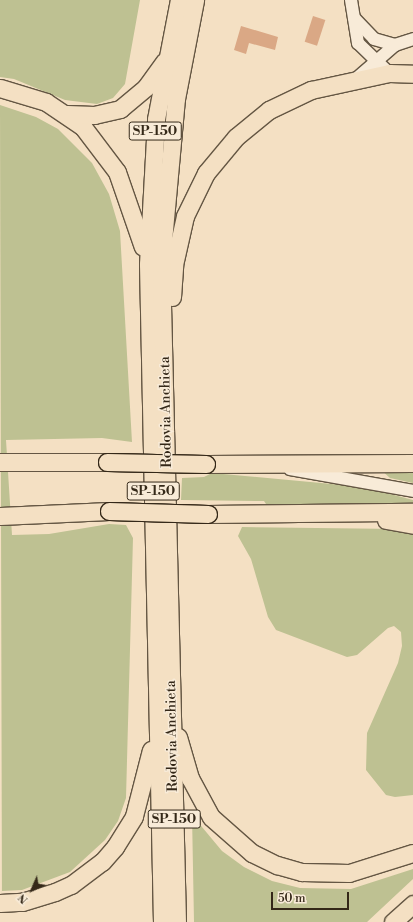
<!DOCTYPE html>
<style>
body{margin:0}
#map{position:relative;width:413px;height:922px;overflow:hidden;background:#f4e0c3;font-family:"Libre Bodoni",serif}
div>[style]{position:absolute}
.green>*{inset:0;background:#bec192}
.building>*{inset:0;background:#daa885;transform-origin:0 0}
.roads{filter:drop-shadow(1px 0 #645643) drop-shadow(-1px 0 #645643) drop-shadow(0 1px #645643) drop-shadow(0 -1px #645643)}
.minor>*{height:12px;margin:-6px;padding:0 6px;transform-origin:6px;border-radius:6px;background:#f8ebd8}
.highway>*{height:17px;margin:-8.5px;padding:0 8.5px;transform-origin:8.5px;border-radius:8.5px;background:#f4e0c3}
.bridges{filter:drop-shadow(1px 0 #342818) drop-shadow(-1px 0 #342818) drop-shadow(0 1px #342818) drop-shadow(0 -1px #342818)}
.highway-bridge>*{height:17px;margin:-8.5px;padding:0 8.5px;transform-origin:8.5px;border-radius:8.5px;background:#f4e0c3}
span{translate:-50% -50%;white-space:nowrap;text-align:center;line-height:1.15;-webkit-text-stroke:3px #f8ebd8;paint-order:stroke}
.shield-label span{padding:1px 3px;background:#f8ebd8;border:1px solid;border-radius:3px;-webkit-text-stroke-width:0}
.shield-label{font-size:13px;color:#342818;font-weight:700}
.street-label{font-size:14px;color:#342818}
.north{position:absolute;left:12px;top:870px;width:40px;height:40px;-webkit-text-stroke:3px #f8ebd8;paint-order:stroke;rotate:225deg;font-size:11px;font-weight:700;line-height:16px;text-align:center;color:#342818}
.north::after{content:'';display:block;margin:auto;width:14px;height:18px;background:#342818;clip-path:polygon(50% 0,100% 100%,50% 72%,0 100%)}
.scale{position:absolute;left:271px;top:892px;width:78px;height:18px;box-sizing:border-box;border:2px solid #342818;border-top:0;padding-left:5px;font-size:12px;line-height:14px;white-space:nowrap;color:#342818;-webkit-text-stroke:3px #f8ebd8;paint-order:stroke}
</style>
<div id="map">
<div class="green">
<div style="clip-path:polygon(0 0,140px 0,125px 84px,113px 98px,97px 104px,65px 100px,14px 79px,0 77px)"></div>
<div style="clip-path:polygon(0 105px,36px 117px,58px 129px,92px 163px,109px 194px,120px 231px,132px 442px,102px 438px,6px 440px,12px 535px,49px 534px,109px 524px,126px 525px,133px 538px,126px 798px,118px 821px,105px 840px,70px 872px,22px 890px,2px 891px,2px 922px)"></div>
<div style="clip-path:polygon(380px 469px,413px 469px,413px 483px,390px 478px)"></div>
<div style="clip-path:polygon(212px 473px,364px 487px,413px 500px,413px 504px,268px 507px,264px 501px,181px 500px,182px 478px,204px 477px)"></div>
<div style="clip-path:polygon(242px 527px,399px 529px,413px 533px,413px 795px,395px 797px,386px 795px,366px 770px,367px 733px,398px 663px,402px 646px,401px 632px,394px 626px,388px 628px,357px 655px,347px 657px,276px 630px,268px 617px,251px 559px,238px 536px)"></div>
<div style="clip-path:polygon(192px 815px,222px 851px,244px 867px,272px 881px,300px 888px,351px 889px,413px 869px,413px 879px,367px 922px,194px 922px)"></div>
</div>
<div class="building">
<div style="left:313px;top:16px;width:13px;height:27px;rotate:18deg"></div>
<div style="clip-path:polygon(241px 26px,278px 37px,275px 50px,249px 43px,246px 54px,234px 50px)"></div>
</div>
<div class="roads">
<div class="minor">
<div style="left:351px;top:0;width:44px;rotate:80.8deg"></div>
<div style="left:358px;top:43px;width:43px;rotate:44.1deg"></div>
<div style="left:354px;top:18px;width:29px;rotate:46deg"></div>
<div style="left:374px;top:39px;width:22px;rotate:16deg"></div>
<div style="left:357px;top:78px;width:50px;rotate:-41deg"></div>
<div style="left:395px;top:45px;width:19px;rotate:-18deg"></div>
<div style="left:290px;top:469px;width:125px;rotate:10.1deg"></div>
</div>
<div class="highway">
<div style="left:0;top:88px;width:48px;rotate:16.9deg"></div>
<div style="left:46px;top:102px;width:45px;rotate:34deg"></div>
<div style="left:83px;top:127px;width:56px;rotate:52.9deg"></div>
<div style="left:117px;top:172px;width:79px;rotate:70.9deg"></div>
<div style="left:67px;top:114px;width:27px;rotate:2deg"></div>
<div style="left:94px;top:115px;width:27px;rotate:-13deg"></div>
<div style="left:120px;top:109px;width:34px;rotate:-40deg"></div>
<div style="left:146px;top:87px;width:32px;rotate:-54deg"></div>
<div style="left:172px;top:297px;width:32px;rotate:-86deg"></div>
<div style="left:174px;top:265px;width:50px;rotate:-77.3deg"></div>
<div style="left:185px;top:216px;width:48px;rotate:-64deg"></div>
<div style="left:206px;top:173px;width:47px;rotate:-50.2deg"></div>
<div style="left:236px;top:137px;width:43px;rotate:-39.3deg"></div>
<div style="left:269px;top:110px;width:47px;rotate:-25.5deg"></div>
<div style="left:311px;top:90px;width:80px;rotate:-12.3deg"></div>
<div style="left:389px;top:73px;width:24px;rotate:2deg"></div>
<div style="left:0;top:462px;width:107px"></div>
<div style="left:206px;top:464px;width:207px;rotate:-0.3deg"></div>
<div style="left:208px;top:514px;width:205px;rotate:-0.6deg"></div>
<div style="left:0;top:516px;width:109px;rotate:-2.6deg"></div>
<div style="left:386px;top:520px;width:27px;rotate:10deg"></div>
<div style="left:178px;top:737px;width:43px;rotate:73.7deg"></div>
<div style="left:190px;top:778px;width:44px;rotate:61.7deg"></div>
<div style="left:211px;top:817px;width:55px;rotate:41.3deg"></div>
<div style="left:252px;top:853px;width:28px;rotate:26deg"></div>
<div style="left:277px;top:865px;width:26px;rotate:16deg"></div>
<div style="left:302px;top:872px;width:47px;rotate:1.2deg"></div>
<div style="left:349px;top:873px;width:67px;rotate:-17.4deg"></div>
<div style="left:0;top:903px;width:22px;rotate:-3deg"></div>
<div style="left:22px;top:902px;width:34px;rotate:-17deg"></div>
<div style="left:55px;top:892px;width:17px;rotate:-24deg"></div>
<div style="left:71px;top:885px;width:39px;rotate:-37deg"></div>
<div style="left:102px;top:862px;width:20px;rotate:-49deg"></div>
<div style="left:115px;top:847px;width:36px;rotate:-58deg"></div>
<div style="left:134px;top:816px;width:68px;rotate:-75.6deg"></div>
<div style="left:162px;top:922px;width:658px;rotate:-91.22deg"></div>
<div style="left:148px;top:264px;width:145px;rotate:-86.8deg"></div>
<div style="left:156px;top:119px;width:121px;rotate:-79.1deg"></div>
<div style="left:177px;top:922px;width:659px;rotate:-91.39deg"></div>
<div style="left:161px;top:263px;width:165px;rotate:-84.8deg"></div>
<div style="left:176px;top:99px;width:101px;rotate:-79.1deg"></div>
<div style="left:393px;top:922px;width:27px;rotate:-42deg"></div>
</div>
</div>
<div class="bridges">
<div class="highway-bridge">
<div style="left:107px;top:462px;width:99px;rotate:1.2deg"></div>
<div style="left:109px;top:511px;width:99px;rotate:1.7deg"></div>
</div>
</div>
<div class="shield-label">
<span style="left:155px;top:131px">SP-150</span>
<span style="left:153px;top:491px">SP-150</span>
<span style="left:174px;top:819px">SP-150</span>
</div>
<div class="street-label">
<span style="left:166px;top:412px;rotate:-91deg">Rodovia Anchieta</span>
<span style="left:172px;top:736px;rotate:-91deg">Rodovia Anchieta</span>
</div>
<div class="north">N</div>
<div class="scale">50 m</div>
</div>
